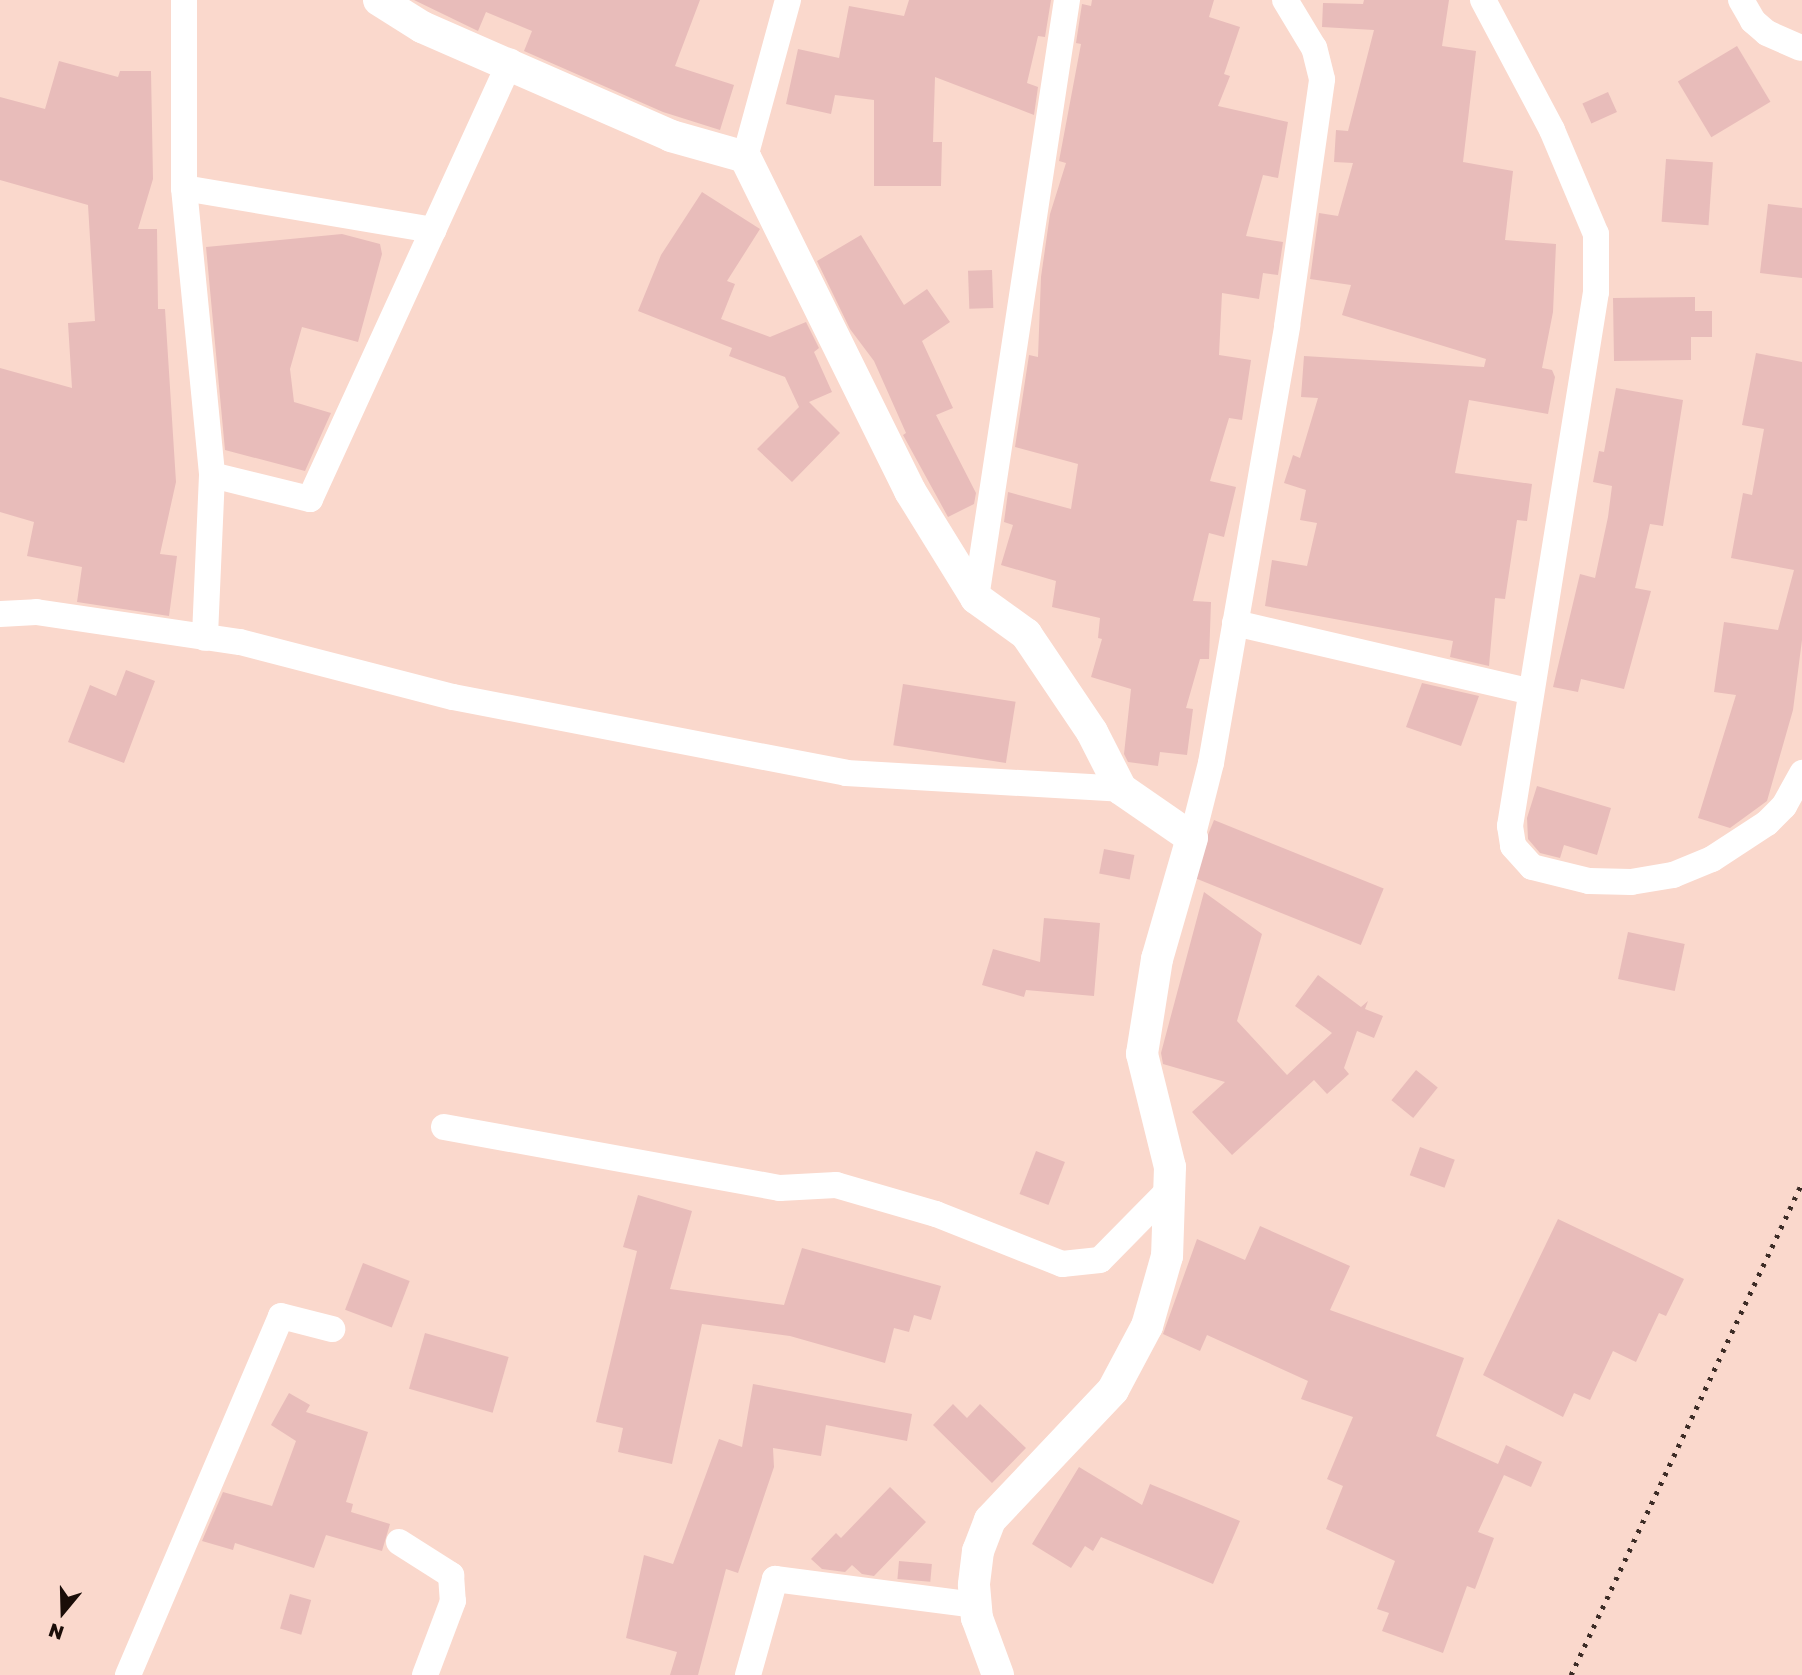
<!DOCTYPE html>
<style>
body{margin:0}
#map{position:relative;width:1802px;height:1675px;overflow:hidden;background:#fad8cc;font-family:"Golos Text",sans-serif}
div>[style]{position:absolute}
.building>*{inset:0;background:#e8bcba;transform-origin:0 0}
.minor>*{height:26px;margin:-13px;padding:0 13px;transform-origin:13px;border-radius:13px;background:#fff}
.tertiary>*{height:32px;margin:-16px;padding:0 16px;transform-origin:16px;border-radius:16px;background:#fff}
.rail>*{height:5px;margin-top:-2.5px;transform-origin:0;background:repeating-linear-gradient(90deg,#3c2c26 0 3.5px,transparent 0 10.5px)}
span{translate:-50% -50%;white-space:nowrap;text-align:center;line-height:1.15;-webkit-text-stroke:7px #fad8cc;paint-order:stroke}
.north{position:absolute;left:28px;top:1577px;width:70px;height:70px;-webkit-text-stroke:5px #fad8cc;paint-order:stroke;rotate:199deg;font-size:19px;font-weight:700;line-height:28px;text-align:center;color:#1a0d08}
.north::after{content:'';display:block;margin:auto;width:24px;height:32px;background:#1a0d08;clip-path:polygon(50% 0,100% 100%,50% 72%,0 100%)}
</style>
<div id="map">
<div class="building">
<div style="clip-path:polygon(414px 0,700px 0,675px 66px,734px 85px,720px 130px,663px 112px,524px 51px,532px 31px,486px 12px,478px 31px)"></div>
<div style="clip-path:polygon(909px 0,1051px 0,1045px 37px,1038px 36px,1027px 83px,1038px 87px,1034px 115px,935px 77px,933px 142px,942px 142px,941px 186px,874px 186px,874px 100px,835px 95px,831px 114px,786px 104px,798px 49px,839px 58px,849px 6px,904px 16px)"></div>
<div style="clip-path:polygon(1092px 0,1214px 0,1209px 17px,1240px 27px,1224px 74px,1230px 76px,1218px 106px,1288px 122px,1278px 178px,1263px 175px,1246px 236px,1283px 242px,1278px 275px,1263px 273px,1259px 299px,1222px 293px,1219px 355px,1251px 360px,1242px 420px,1229px 418px,1210px 481px,1236px 487px,1224px 537px,1209px 533px,1193px 601px,1211px 602px,1209px 659px,1200px 659px,1186px 708px,1193px 709px,1187px 755px,1160px 752px,1158px 766px,1128px 762px,1124px 754px,1131px 689px,1091px 677px,1102px 639px,1098px 638px,1100px 618px,1052px 607px,1056px 581px,1001px 565px,1013px 525px,1004px 522px,1008px 492px,1071px 509px,1078px 464px,1015px 447px,1029px 355px,1038px 357px,1041px 277px,1050px 214px,1066px 163px,1059px 161px,1081px 44px,1076px 43px,1082px 4px,1091px 6px)"></div>
<div style="clip-path:polygon(1364px 0,1449px 0,1442px 46px,1476px 51px,1463px 162px,1513px 171px,1505px 240px,1556px 244px,1553px 312px,1542px 368px,1552px 370px,1555px 377px,1548px 414px,1469px 400px,1455px 473px,1532px 484px,1527px 521px,1517px 520px,1505px 599px,1495px 598px,1489px 666px,1450px 657px,1453px 641px,1265px 606px,1272px 560px,1307px 566px,1317px 523px,1300px 520px,1306px 490px,1284px 483px,1293px 455px,1300px 458px,1318px 398px,1301px 397px,1304px 356px,1484px 367px,1486px 359px,1342px 315px,1351px 285px,1310px 279px,1319px 213px,1338px 216px,1353px 163px,1334px 162px,1336px 130px,1348px 131px,1374px 30px,1322px 27px,1323px 3px,1363px 4px)"></div>
<div style="left:1737px;top:46px;width:65px;height:69px;rotate:59deg"></div>
<div style="clip-path:polygon(59px 61px,118px 77px,120px 71px,151px 71px,153px 179px,138px 229px,157px 229px,158px 309px,165px 309px,176px 482px,160px 554px,177px 556px,169px 616px,77px 602px,82px 567px,27px 556px,34px 522px,0 512px,0 368px,72px 388px,68px 323px,95px 321px,88px 205px,0 180px,0 97px,45px 109px)"></div>
<div style="left:1608px;top:92px;width:22px;height:28px;rotate:66deg"></div>
<div style="left:1666px;top:159px;width:47px;height:63px;rotate:4deg"></div>
<div style="clip-path:polygon(702px 192px,760px 229px,727px 281px,735px 284px,721px 319px,770px 337px,806px 322px,819px 348px,814px 352px,832px 392px,809px 402px,840px 433px,792px 482px,757px 449px,799px 407px,785px 377px,729px 356px,732px 348px,638px 311px,661px 255px)"></div>
<div style="clip-path:polygon(1768px 204px,1802px 208px,1802px 278px,1760px 273px)"></div>
<div style="clip-path:polygon(342px 234px,380px 244px,382px 254px,358px 342px,302px 327px,290px 369px,294px 402px,331px 413px,305px 471px,225px 450px,206px 247px)"></div>
<div style="clip-path:polygon(861px 235px,904px 305px,927px 289px,950px 322px,922px 341px,953px 408px,936px 415px,976px 493px,974px 504px,948px 517px,903px 435px,906px 433px,874px 361px,850px 329px,817px 261px)"></div>
<div style="left:992px;top:270px;width:38px;height:24px;rotate:88deg"></div>
<div style="clip-path:polygon(1695px 297px,1695px 311px,1712px 311px,1712px 337px,1691px 337px,1691px 360px,1614px 361px,1613px 298px)"></div>
<div style="clip-path:polygon(1756px 353px,1802px 362px,1802px 640px,1793px 710px,1767px 801px,1730px 828px,1698px 818px,1736px 695px,1714px 692px,1724px 622px,1778px 630px,1794px 570px,1731px 558px,1743px 493px,1752px 495px,1764px 429px,1742px 425px)"></div>
<div style="clip-path:polygon(1616px 388px,1683px 400px,1663px 526px,1650px 524px,1635px 588px,1651px 591px,1624px 689px,1581px 679px,1578px 692px,1553px 687px,1580px 574px,1595px 578px,1608px 517px,1612px 486px,1593px 482px,1599px 451px,1604px 452px)"></div>
<div style="clip-path:polygon(126px 670px,155px 681px,124px 763px,68px 742px,90px 685px,116px 696px)"></div>
<div style="clip-path:polygon(1422px 683px,1479px 696px,1461px 746px,1406px 727px)"></div>
<div style="left:903px;top:684px;width:114px;height:62px;rotate:9deg"></div>
<div style="clip-path:polygon(1537px 786px,1611px 808px,1597px 855px,1564px 845px,1560px 858px,1540px 853px,1528px 839px,1527px 818px)"></div>
<div style="left:1214px;top:820px;width:183px;height:61px;rotate:22deg"></div>
<div style="left:1104px;top:849px;width:31px;height:25px;rotate:11deg"></div>
<div style="clip-path:polygon(1204px 892px,1262px 934px,1237px 1021px,1287px 1075px,1332px 1033px,1295px 1006px,1318px 975px,1361px 1007px,1368px 1001px,1365px 1009px,1383px 1016px,1374px 1038px,1357px 1031px,1344px 1068px,1349px 1074px,1327px 1094px,1314px 1080px,1232px 1155px,1192px 1112px,1225px 1082px,1163px 1064px,1161px 1053px)"></div>
<div style="clip-path:polygon(1044px 918px,1100px 923px,1094px 996px,1026px 990px,1024px 997px,982px 985px,993px 949px,1040px 962px)"></div>
<div style="left:1628px;top:932px;width:58px;height:48px;rotate:12deg"></div>
<div style="left:1416px;top:1070px;width:28px;height:39px;rotate:39deg"></div>
<div style="left:1420px;top:1147px;width:37px;height:30px;rotate:20deg"></div>
<div style="left:1036px;top:1151px;width:31px;height:46px;rotate:21deg"></div>
<div style="clip-path:polygon(638px 1195px,692px 1211px,670px 1289px,784px 1305px,802px 1248px,941px 1286px,931px 1320px,914px 1315px,909px 1332px,894px 1328px,885px 1363px,790px 1336px,702px 1324px,672px 1464px,618px 1452px,623px 1428px,596px 1422px,637px 1251px,623px 1247px)"></div>
<div style="clip-path:polygon(1558px 1219px,1684px 1279px,1666px 1316px,1659px 1313px,1636px 1362px,1613px 1351px,1590px 1400px,1574px 1393px,1563px 1417px,1483px 1375px)"></div>
<div style="clip-path:polygon(1260px 1226px,1350px 1266px,1330px 1310px,1464px 1358px,1436px 1436px,1498px 1464px,1506px 1445px,1542px 1462px,1531px 1487px,1504px 1475px,1478px 1532px,1494px 1538px,1475px 1589px,1467px 1586px,1443px 1653px,1382px 1631px,1389px 1613px,1377px 1609px,1395px 1561px,1326px 1529px,1343px 1486px,1327px 1479px,1353px 1417px,1301px 1399px,1308px 1381px,1207px 1335px,1200px 1351px,1163px 1334px,1197px 1239px,1245px 1260px)"></div>
<div style="left:363px;top:1263px;width:50px;height:50px;rotate:21deg"></div>
<div style="left:425px;top:1333px;width:87px;height:58px;rotate:16deg"></div>
<div style="clip-path:polygon(753px 1384px,912px 1414px,907px 1441px,826px 1425px,821px 1456px,773px 1448px,774px 1467px,738px 1573px,726px 1569px,698px 1675px,670px 1675px,677px 1652px,626px 1638px,644px 1555px,673px 1564px,719px 1439px,742px 1447px)"></div>
<div style="clip-path:polygon(289px 1393px,310px 1405px,306px 1412px,368px 1432px,346px 1502px,353px 1504px,351px 1512px,390px 1524px,382px 1551px,326px 1535px,314px 1568px,235px 1543px,233px 1550px,202px 1541px,223px 1492px,272px 1506px,296px 1441px,271px 1425px)"></div>
<div style="clip-path:polygon(953px 1404px,967px 1418px,980px 1404px,1026px 1448px,992px 1483px,933px 1425px)"></div>
<div style="clip-path:polygon(1079px 1467px,1142px 1505px,1150px 1484px,1240px 1521px,1213px 1584px,1101px 1537px,1093px 1551px,1085px 1546px,1071px 1568px,1032px 1544px)"></div>
<div style="clip-path:polygon(890px 1487px,926px 1522px,874px 1576px,862px 1574px,852px 1565px,845px 1572px,822px 1569px,811px 1559px,836px 1533px,841px 1538px)"></div>
<div style="left:899px;top:1561px;width:33px;height:18px;rotate:5deg"></div>
<div style="left:290px;top:1594px;width:22px;height:36px;rotate:16deg"></div>
</div>
<div class="minor">
<div style="left:184px;top:0;width:188px;rotate:90deg"></div>
<div style="left:184px;top:188px;width:288px;rotate:84.4deg"></div>
<div style="left:212px;top:475px;width:163px;rotate:92.5deg"></div>
<div style="left:1483px;top:0;width:147px;rotate:62deg"></div>
<div style="left:1552px;top:130px;width:113px;rotate:67.1deg"></div>
<div style="left:1596px;top:234px;width:58px;rotate:90deg"></div>
<div style="left:1596px;top:292px;width:541px;rotate:99.15deg"></div>
<div style="left:1510px;top:826px;width:20px;rotate:81deg"></div>
<div style="left:1513px;top:846px;width:28px;rotate:48deg"></div>
<div style="left:1532px;top:867px;width:59px;rotate:13.8deg"></div>
<div style="left:1589px;top:881px;width:42px;rotate:1.4deg"></div>
<div style="left:1631px;top:882px;width:43px;rotate:-9.5deg"></div>
<div style="left:1673px;top:875px;width:42px;rotate:-22.3deg"></div>
<div style="left:1712px;top:859px;width:66px;rotate:-33.2deg"></div>
<div style="left:1767px;top:823px;width:24px;rotate:-45deg"></div>
<div style="left:1784px;top:806px;width:38px;rotate:-61deg"></div>
<div style="left:1741px;top:0;width:24px;rotate:60deg"></div>
<div style="left:1753px;top:21px;width:18px;rotate:41deg"></div>
<div style="left:1767px;top:33px;width:36px;rotate:24deg"></div>
<div style="left:745px;top:157px;width:163px;rotate:-74.7deg"></div>
<div style="left:184px;top:188px;width:253px;rotate:9.6deg"></div>
<div style="left:212px;top:475px;width:101px;rotate:13.8deg"></div>
<div style="left:310px;top:499px;width:481px;rotate:-65.4deg"></div>
<div style="left:976px;top:598px;width:605px;rotate:-81.35deg"></div>
<div style="left:0;top:614px;width:36px;rotate:-3deg"></div>
<div style="left:36px;top:612px;width:206px;rotate:8.4deg"></div>
<div style="left:240px;top:642px;width:220px;rotate:14.5deg"></div>
<div style="left:453px;top:697px;width:400px;rotate:10.9deg"></div>
<div style="left:846px;top:773px;width:275px;rotate:3.3deg"></div>
<div style="left:1235px;top:623px;width:304px;rotate:13.1deg"></div>
<div style="left:1192px;top:838px;width:77px;rotate:-75.8deg"></div>
<div style="left:1211px;top:763px;width:444px;rotate:-80.1deg"></div>
<div style="left:1287px;top:326px;width:249px;rotate:-81.9deg"></div>
<div style="left:1322px;top:79px;width:32px;rotate:-104deg"></div>
<div style="left:1314px;top:48px;width:56px;rotate:-121.1deg"></div>
<div style="left:444px;top:1127px;width:341px;rotate:10.3deg"></div>
<div style="left:780px;top:1188px;width:56px;rotate:-3.1deg"></div>
<div style="left:836px;top:1185px;width:104px;rotate:16.2deg"></div>
<div style="left:936px;top:1214px;width:136px;rotate:21.6deg"></div>
<div style="left:1062px;top:1264px;width:38px;rotate:-6deg"></div>
<div style="left:1100px;top:1260px;width:98px;rotate:-45.4deg"></div>
<div style="left:399px;top:1542px;width:62px;rotate:32.4deg"></div>
<div style="left:451px;top:1575px;width:26px;rotate:86deg"></div>
<div style="left:453px;top:1601px;width:79px;rotate:110.7deg"></div>
<div style="left:128px;top:1675px;width:390px;rotate:-66.9deg"></div>
<div style="left:281px;top:1316px;width:53px;rotate:14.3deg"></div>
<div style="left:748px;top:1675px;width:100px;rotate:-74.3deg"></div>
<div style="left:775px;top:1579px;width:203px;rotate:7.4deg"></div>
</div>
<div class="tertiary">
<div style="left:379px;top:0;width:51px;rotate:32.1deg"></div>
<div style="left:422px;top:27px;width:272px;rotate:23.6deg"></div>
<div style="left:671px;top:136px;width:77px;rotate:15.8deg"></div>
<div style="left:745px;top:157px;width:373px;rotate:63.7deg"></div>
<div style="left:910px;top:491px;width:126px;rotate:58.3deg"></div>
<div style="left:976px;top:598px;width:62px;rotate:35.8deg"></div>
<div style="left:1026px;top:634px;width:118px;rotate:56deg"></div>
<div style="left:1092px;top:732px;width:64px;rotate:63deg"></div>
<div style="left:1121px;top:789px;width:86px;rotate:34.6deg"></div>
<div style="left:1192px;top:838px;width:126px;rotate:106.1deg"></div>
<div style="left:1157px;top:959px;width:96px;rotate:99deg"></div>
<div style="left:1142px;top:1054px;width:116px;rotate:76.1deg"></div>
<div style="left:1170px;top:1167px;width:89px;rotate:91.9deg"></div>
<div style="left:1167px;top:1256px;width:73px;rotate:105.9deg"></div>
<div style="left:1147px;top:1326px;width:72px;rotate:118deg"></div>
<div style="left:1113px;top:1390px;width:179px;rotate:133.4deg"></div>
<div style="left:990px;top:1520px;width:33px;rotate:111deg"></div>
<div style="left:978px;top:1551px;width:34px;rotate:97deg"></div>
<div style="left:974px;top:1585px;width:33px;rotate:85deg"></div>
<div style="left:977px;top:1618px;width:61px;rotate:69.8deg"></div>
</div>
<div class="rail">
<div style="left:1571px;top:1675px;width:544px;rotate:-64.85deg"></div>
</div>
<div class="north">N</div>
</div>
